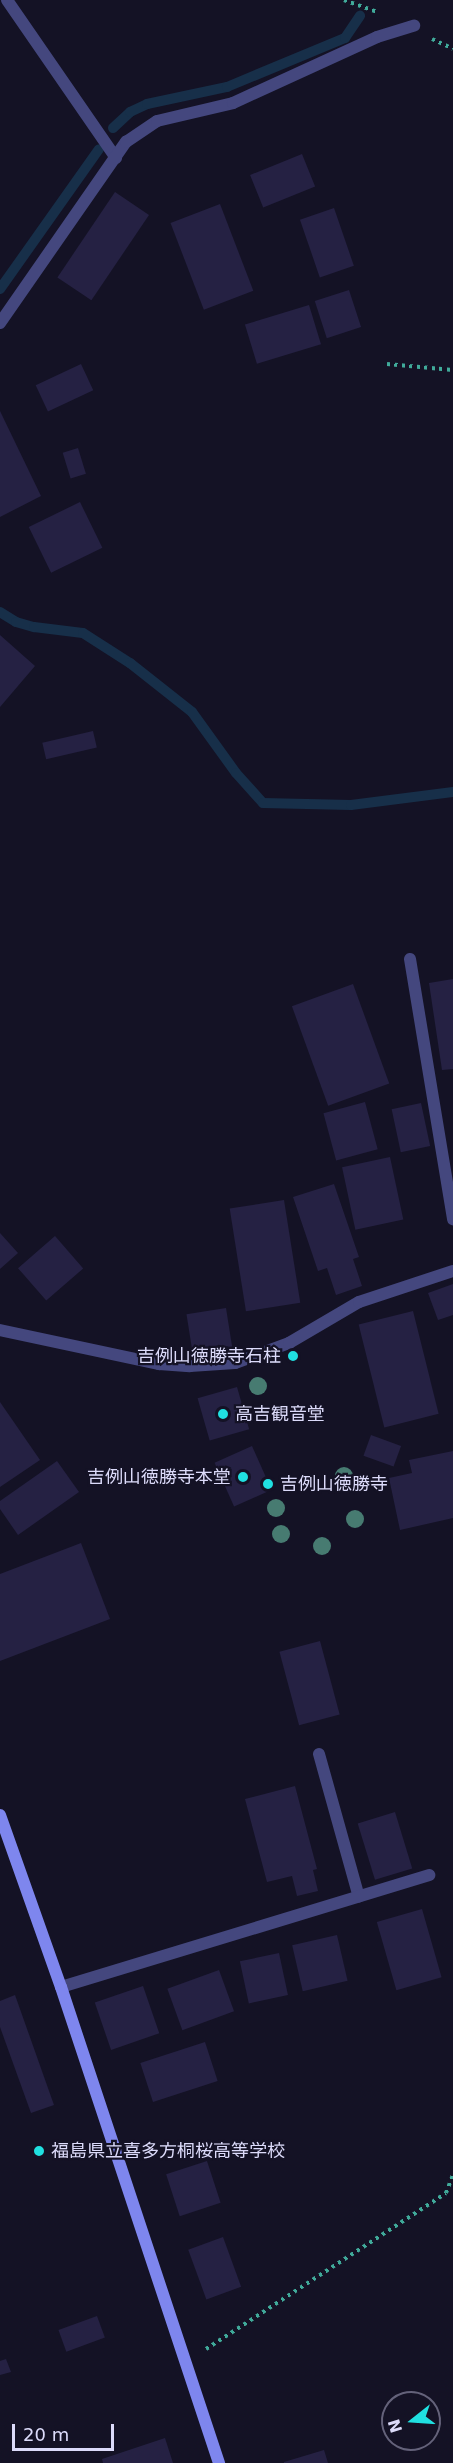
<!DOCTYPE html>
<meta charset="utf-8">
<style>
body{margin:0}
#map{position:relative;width:453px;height:2463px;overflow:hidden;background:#141225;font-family:"DejaVu Sans","Noto Sans JP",sans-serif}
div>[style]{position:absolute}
.stream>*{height:10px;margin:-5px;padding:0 5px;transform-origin:5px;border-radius:5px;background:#172f49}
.building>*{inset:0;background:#252143;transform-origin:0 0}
.path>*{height:4px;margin-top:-2px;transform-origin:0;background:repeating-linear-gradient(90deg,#40aa9a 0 3px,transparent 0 7.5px)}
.street>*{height:12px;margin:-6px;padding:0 6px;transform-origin:6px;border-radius:6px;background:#44477e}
.secondary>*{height:12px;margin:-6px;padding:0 6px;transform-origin:6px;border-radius:6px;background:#7e86ee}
.trees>*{width:18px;height:18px;margin:-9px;border-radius:50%;background:#477b71}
.dots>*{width:16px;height:16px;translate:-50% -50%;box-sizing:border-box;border:3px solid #141225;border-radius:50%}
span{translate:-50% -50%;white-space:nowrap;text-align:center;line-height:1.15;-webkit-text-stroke:4.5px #141225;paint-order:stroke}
.poi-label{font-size:18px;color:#dcdbfa}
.right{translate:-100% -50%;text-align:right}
.left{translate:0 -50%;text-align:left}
.north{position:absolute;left:381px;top:2391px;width:60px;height:60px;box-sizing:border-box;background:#141225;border:2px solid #64627a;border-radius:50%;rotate:253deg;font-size:16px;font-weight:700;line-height:24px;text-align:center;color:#dcdbfa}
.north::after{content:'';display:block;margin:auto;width:21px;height:27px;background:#20e0e1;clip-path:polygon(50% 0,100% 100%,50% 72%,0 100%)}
.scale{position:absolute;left:12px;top:2424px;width:102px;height:27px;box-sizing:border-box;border:3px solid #dcdbfa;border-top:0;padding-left:8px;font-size:18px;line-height:21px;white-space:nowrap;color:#dcdbfa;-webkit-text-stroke:4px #141225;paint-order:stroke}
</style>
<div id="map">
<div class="stream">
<div style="left:113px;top:128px;width:23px;rotate:-43deg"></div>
<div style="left:130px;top:112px;width:19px;rotate:-25deg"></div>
<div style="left:147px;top:104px;width:82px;rotate:-12deg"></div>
<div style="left:227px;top:87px;width:128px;rotate:-22.6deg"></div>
<div style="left:345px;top:38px;width:27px;rotate:-56deg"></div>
<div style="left:0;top:289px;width:171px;rotate:-54.7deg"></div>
<div style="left:0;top:612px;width:19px;rotate:32deg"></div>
<div style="left:16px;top:622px;width:19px;rotate:16deg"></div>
<div style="left:34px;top:627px;width:49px;rotate:7deg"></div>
<div style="left:83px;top:633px;width:56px;rotate:32.6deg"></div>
<div style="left:130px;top:663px;width:79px;rotate:38.3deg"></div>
<div style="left:192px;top:712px;width:75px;rotate:54.2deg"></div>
<div style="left:236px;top:773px;width:40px;rotate:48deg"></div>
<div style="left:263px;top:803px;width:88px;rotate:1.3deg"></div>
<div style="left:351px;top:805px;width:103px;rotate:-7.3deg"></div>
</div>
<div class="building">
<div style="left:302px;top:154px;width:35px;height:56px;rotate:68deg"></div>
<div style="left:115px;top:192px;width:41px;height:103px;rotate:34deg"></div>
<div style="left:220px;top:204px;width:93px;height:53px;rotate:69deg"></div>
<div style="left:334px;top:208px;width:61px;height:36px;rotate:71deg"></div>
<div style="left:349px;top:290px;width:39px;height:36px;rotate:72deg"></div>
<div style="left:309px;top:305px;width:41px;height:67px;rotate:73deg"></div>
<div style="left:81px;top:364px;width:29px;height:50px;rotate:65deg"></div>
<div style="clip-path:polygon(0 411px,41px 496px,0 517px)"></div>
<div style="left:78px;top:448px;width:27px;height:16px;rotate:73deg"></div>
<div style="left:80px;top:502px;width:51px;height:57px;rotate:64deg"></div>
<div style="clip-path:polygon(0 635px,35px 666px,0 707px)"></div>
<div style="left:93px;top:731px;width:17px;height:52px;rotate:77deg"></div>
<div style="clip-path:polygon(453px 979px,453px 1069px,442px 1070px,429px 983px)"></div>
<div style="left:353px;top:984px;width:106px;height:65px;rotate:70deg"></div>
<div style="left:365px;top:1102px;width:49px;height:43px;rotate:75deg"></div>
<div style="left:421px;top:1103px;width:44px;height:30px;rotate:78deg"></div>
<div style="left:390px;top:1157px;width:64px;height:49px;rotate:78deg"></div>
<div style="clip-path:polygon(334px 1184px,359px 1257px,353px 1259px,362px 1286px,336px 1295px,327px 1268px,318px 1271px,293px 1197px)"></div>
<div style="left:284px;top:1200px;width:104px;height:55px;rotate:81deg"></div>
<div style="clip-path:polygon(0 1233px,18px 1253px,0 1269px)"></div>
<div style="left:55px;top:1236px;width:43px;height:49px;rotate:49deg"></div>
<div style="clip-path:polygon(453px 1284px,453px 1315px,438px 1320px,428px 1293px)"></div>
<div style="left:226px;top:1308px;width:39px;height:40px;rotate:81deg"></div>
<div style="left:413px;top:1311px;width:106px;height:56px;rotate:76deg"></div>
<div style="left:237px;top:1387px;width:44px;height:41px;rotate:74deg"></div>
<div style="clip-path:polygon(0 1402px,40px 1460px,0 1487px)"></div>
<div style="left:371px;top:1435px;width:32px;height:22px;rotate:20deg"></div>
<div style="left:252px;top:1446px;width:48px;height:41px;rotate:66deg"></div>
<div style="clip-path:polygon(453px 1451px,453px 1518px,400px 1530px,389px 1478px,412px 1473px,409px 1460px)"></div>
<div style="clip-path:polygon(57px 1461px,79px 1492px,18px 1535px,0 1509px,0 1501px)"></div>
<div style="clip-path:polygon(81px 1543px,110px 1619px,0 1661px,0 1574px)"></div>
<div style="left:320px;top:1641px;width:76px;height:42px;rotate:75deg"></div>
<div style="clip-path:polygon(295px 1786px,317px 1869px,313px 1870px,318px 1891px,297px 1896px,292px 1876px,267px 1882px,245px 1799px)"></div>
<div style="left:395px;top:1812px;width:59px;height:39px;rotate:73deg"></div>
<div style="left:422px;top:1909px;width:71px;height:47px;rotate:74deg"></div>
<div style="left:337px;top:1935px;width:47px;height:46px;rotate:77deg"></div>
<div style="left:279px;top:1953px;width:43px;height:40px;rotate:78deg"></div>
<div style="left:219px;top:1970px;width:44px;height:55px;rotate:70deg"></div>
<div style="left:143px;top:1986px;width:50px;height:51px;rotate:71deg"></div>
<div style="clip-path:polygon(15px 1995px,54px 2105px,31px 2113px,0 2027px,0 2001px)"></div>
<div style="left:205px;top:2042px;width:41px;height:68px;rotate:72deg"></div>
<div style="left:207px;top:2161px;width:44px;height:43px;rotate:72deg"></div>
<div style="left:223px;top:2237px;width:53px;height:37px;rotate:70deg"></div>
<div style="left:97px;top:2316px;width:23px;height:41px;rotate:70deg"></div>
<div style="clip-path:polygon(6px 2359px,11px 2372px,0 2375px,0 2361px)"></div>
<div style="clip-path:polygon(165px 2438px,173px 2463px,103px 2463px,102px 2459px)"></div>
<div style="clip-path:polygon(324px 2450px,328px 2463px,284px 2463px,284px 2462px)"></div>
</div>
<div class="path">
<div style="left:344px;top:0;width:35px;rotate:20deg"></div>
<div style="left:432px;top:39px;width:23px;rotate:25deg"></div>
<div style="left:387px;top:364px;width:66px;rotate:5.2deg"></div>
<div style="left:206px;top:2349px;width:286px;rotate:-33deg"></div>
<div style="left:446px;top:2193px;width:19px;rotate:-69deg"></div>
</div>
<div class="street">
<div style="left:7px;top:0;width:192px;rotate:55.4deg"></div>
<div style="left:0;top:323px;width:221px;rotate:-55.2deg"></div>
<div style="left:126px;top:142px;width:37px;rotate:-34deg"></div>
<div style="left:157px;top:121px;width:78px;rotate:-13.3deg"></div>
<div style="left:233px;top:103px;width:158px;rotate:-24.6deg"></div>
<div style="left:377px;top:37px;width:39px;rotate:-17deg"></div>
<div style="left:410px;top:959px;width:264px;rotate:80.6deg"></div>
<div style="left:0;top:1330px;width:163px;rotate:12.1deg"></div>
<div style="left:159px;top:1364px;width:31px;rotate:4deg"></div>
<div style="left:190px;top:1366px;width:45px;rotate:-3.8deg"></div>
<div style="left:235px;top:1363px;width:58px;rotate:-20.3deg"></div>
<div style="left:289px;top:1343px;width:81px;rotate:-30.4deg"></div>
<div style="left:359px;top:1302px;width:99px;rotate:-18.3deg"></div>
<div style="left:319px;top:1754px;width:148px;rotate:74.4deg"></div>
<div style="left:61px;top:1987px;width:385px;rotate:-16.9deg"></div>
</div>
<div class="secondary">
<div style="left:0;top:1815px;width:182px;rotate:70.5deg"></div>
<div style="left:61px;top:1987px;width:502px;rotate:71.64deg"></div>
</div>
<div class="trees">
<div style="left:258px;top:1386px"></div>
<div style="left:344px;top:1476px"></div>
<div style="left:276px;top:1508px"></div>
<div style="left:355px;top:1519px"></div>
<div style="left:281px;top:1534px"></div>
<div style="left:322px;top:1546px"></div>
</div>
<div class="dots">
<div style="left:293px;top:1356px;background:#20e0e1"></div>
<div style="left:223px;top:1414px;background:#20e0e1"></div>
<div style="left:243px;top:1477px;background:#20e0e1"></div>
<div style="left:268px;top:1484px;background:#20e0e1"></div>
<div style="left:39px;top:2151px;background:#20e0e1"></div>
</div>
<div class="poi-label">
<span class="right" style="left:281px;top:1356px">吉例山徳勝寺石柱</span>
<span class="left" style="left:235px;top:1414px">高吉観音堂</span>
<span class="right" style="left:231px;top:1477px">吉例山徳勝寺本堂</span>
<span class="left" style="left:280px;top:1484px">吉例山徳勝寺</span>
<span class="left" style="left:51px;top:2151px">福島県立喜多方桐桜高等学校</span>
</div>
<div class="north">N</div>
<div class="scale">20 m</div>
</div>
